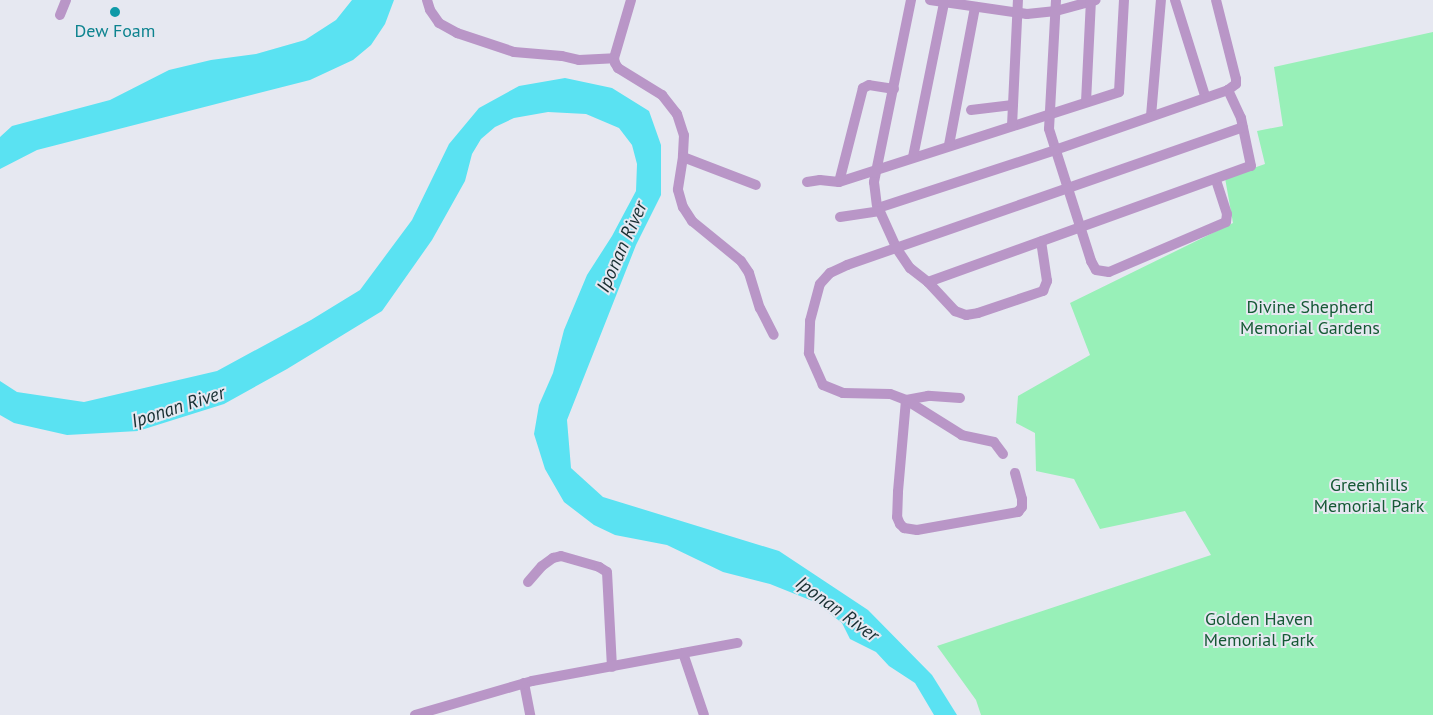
<!DOCTYPE html>
<style>
body{margin:0}
#map{position:relative;width:1433px;height:715px;overflow:hidden;background:#e6e8f1;font-family:"PT Sans",sans-serif}
div>[style]{position:absolute}
.green>*{inset:0;background:#98f0b8}
.water>*{inset:0;background:#5ae2f2}
.minor>*{height:10px;margin:-5px;padding:0 5px;transform-origin:5px;border-radius:5px;background:#b996c7}
.dots>*{width:14px;height:14px;translate:-50% -50%;box-sizing:border-box;border:2px solid #e6e8f1;border-radius:50%}
span{translate:-50% -50%;white-space:nowrap;text-align:center;line-height:1.15;-webkit-text-stroke:4px #e6e8f1;paint-order:stroke}
.culture-label{font-size:18px;color:#0d838f}
.park-label{font-size:18px;color:#155935}
.water-label{font-size:19px;color:#182f32;font-style:italic}
</style>
<div id="map">
<div class="green">
<div style="clip-path:polygon(1433px 32px,1433px 715px,981px 715px,976px 700px,937px 646px,1211px 555px,1185px 511px,1100px 529px,1074px 479px,1036px 471px,1035px 433px,1016px 423px,1018px 396px,1090px 355px,1070px 303px,1233px 223px,1225px 178px,1265px 164px,1257px 131px,1283px 126px,1274px 67px)"></div>
</div>
<div class="water">
<div style="clip-path:polygon(352px 0,394px 0,385px 24px,371px 45px,353px 60px,310px 80px,37px 150px,0 169px,0 137px,12px 126px,110px 100px,169px 70px,211px 60px,256px 54px,305px 40px,336px 20px)"></div>
<div style="clip-path:polygon(565px 78px,612px 88px,649px 111px,661px 145px,661px 195px,636px 245px,567px 420px,571px 468px,603px 497px,779px 551px,868px 610px,932px 675px,957px 715px,934px 715px,915px 683px,889px 666px,876px 652px,850px 639px,842px 623px,815px 602px,770px 584px,723px 572px,667px 545px,615px 535px,594px 525px,564px 502px,545px 469px,534px 434px,539px 405px,553px 373px,564px 330px,587px 275px,612px 236px,636px 191px,637px 164px,632px 145px,619px 128px,586px 114px,548px 112px,514px 118px,495px 127px,481px 139px,472px 154px,465px 181px,432px 240px,382px 311px,287px 369px,224px 404px,138px 431px,67px 435px,14px 423px,0 415px,0 381px,17px 392px,84px 402px,217px 371px,311px 320px,360px 290px,412px 220px,449px 144px,479px 108px,519px 86px)"></div>
</div>
<div class="minor">
<div style="left:427px;top:0;width:10px;rotate:73deg"></div>
<div style="left:430px;top:10px;width:16px;rotate:55deg"></div>
<div style="left:439px;top:23px;width:21px;rotate:29deg"></div>
<div style="left:457px;top:33px;width:60px;rotate:18.4deg"></div>
<div style="left:514px;top:52px;width:48px;rotate:4.8deg"></div>
<div style="left:562px;top:56px;width:17px;rotate:13deg"></div>
<div style="left:579px;top:60px;width:35px;rotate:-3deg"></div>
<div style="left:631px;top:0;width:60px;rotate:106.3deg"></div>
<div style="left:614px;top:58px;width:5px;rotate:79deg"></div>
<div style="left:615px;top:63px;width:6px;rotate:59deg"></div>
<div style="left:618px;top:68px;width:52px;rotate:31.5deg"></div>
<div style="left:662px;top:95px;width:24px;rotate:52deg"></div>
<div style="left:677px;top:114px;width:22px;rotate:72deg"></div>
<div style="left:684px;top:135px;width:22px;rotate:93deg"></div>
<div style="left:683px;top:157px;width:33px;rotate:99deg"></div>
<div style="left:678px;top:190px;width:18px;rotate:74deg"></div>
<div style="left:683px;top:207px;width:17px;rotate:57deg"></div>
<div style="left:692px;top:221px;width:63px;rotate:39.2deg"></div>
<div style="left:741px;top:261px;width:14px;rotate:56deg"></div>
<div style="left:749px;top:273px;width:37px;rotate:73deg"></div>
<div style="left:760px;top:308px;width:30px;rotate:63deg"></div>
<div style="left:911px;top:0;width:186px;rotate:101.5deg"></div>
<div style="left:874px;top:182px;width:23px;rotate:83deg"></div>
<div style="left:877px;top:205px;width:48px;rotate:65.6deg"></div>
<div style="left:897px;top:249px;width:23px;rotate:56deg"></div>
<div style="left:910px;top:268px;width:23px;rotate:38deg"></div>
<div style="left:928px;top:282px;width:40px;rotate:47deg"></div>
<div style="left:955px;top:311px;width:12px;rotate:20deg"></div>
<div style="left:966px;top:315px;width:12px;rotate:-9deg"></div>
<div style="left:978px;top:313px;width:69px;rotate:-18.7deg"></div>
<div style="left:1043px;top:291px;width:11px;rotate:-68deg"></div>
<div style="left:1047px;top:281px;width:40px;rotate:-98.5deg"></div>
<div style="left:930px;top:0;width:98px;rotate:8.2deg"></div>
<div style="left:1027px;top:14px;width:29px;rotate:-6deg"></div>
<div style="left:1056px;top:11px;width:41px;rotate:-15.4deg"></div>
<div style="left:1056px;top:0;width:129px;rotate:93.1deg"></div>
<div style="left:1049px;top:129px;width:139px;rotate:72.3deg"></div>
<div style="left:1091px;top:261px;width:10px;rotate:61deg"></div>
<div style="left:1096px;top:270px;width:13px;rotate:9deg"></div>
<div style="left:1109px;top:272px;width:127px;rotate:-23.1deg"></div>
<div style="left:1226px;top:222px;width:8px;rotate:-83deg"></div>
<div style="left:1227px;top:214px;width:35px;rotate:-108deg"></div>
<div style="left:1175px;top:0;width:101px;rotate:72.6deg"></div>
<div style="left:60px;top:15px;width:16px;rotate:-68deg"></div>
<div style="left:894px;top:89px;width:25px;rotate:-171deg"></div>
<div style="left:869px;top:85px;width:7px;rotate:153deg"></div>
<div style="left:863px;top:88px;width:97px;rotate:104.3deg"></div>
<div style="left:839px;top:182px;width:294px;rotate:-17.8deg"></div>
<div style="left:1119px;top:92px;width:92px;rotate:-86.9deg"></div>
<div style="left:1086px;top:102px;width:102px;rotate:-87.2deg"></div>
<div style="left:971px;top:110px;width:42px;rotate:-6.8deg"></div>
<div style="left:1151px;top:116px;width:116px;rotate:-85.1deg"></div>
<div style="left:1012px;top:126px;width:126px;rotate:-87.3deg"></div>
<div style="left:949px;top:145px;width:139px;rotate:-79.3deg"></div>
<div style="left:683px;top:157px;width:78px;rotate:21deg"></div>
<div style="left:913px;top:157px;width:157px;rotate:-78.6deg"></div>
<div style="left:807px;top:182px;width:13px;rotate:-9deg"></div>
<div style="left:820px;top:180px;width:19px;rotate:6deg"></div>
<div style="left:878px;top:208px;width:186px;rotate:-18.1deg"></div>
<div style="left:1055px;top:150px;width:183px;rotate:-19.1deg"></div>
<div style="left:1228px;top:90px;width:10px;rotate:-37deg"></div>
<div style="left:1236px;top:84px;width:5px;rotate:-90deg"></div>
<div style="left:1236px;top:79px;width:81px;rotate:-104.2deg"></div>
<div style="left:840px;top:217px;width:40px;rotate:-8.5deg"></div>
<div style="left:928px;top:282px;width:343px;rotate:-19.8deg"></div>
<div style="left:1251px;top:166px;width:49px;rotate:-101.8deg"></div>
<div style="left:1241px;top:118px;width:31px;rotate:-115deg"></div>
<div style="left:960px;top:398px;width:32px;rotate:-176deg"></div>
<div style="left:928px;top:396px;width:22px;rotate:170deg"></div>
<div style="left:906px;top:400px;width:92px;rotate:95deg"></div>
<div style="left:898px;top:492px;width:25px;rotate:92deg"></div>
<div style="left:897px;top:517px;width:8px;rotate:67deg"></div>
<div style="left:900px;top:524px;width:6px;rotate:45deg"></div>
<div style="left:904px;top:528px;width:13px;rotate:9deg"></div>
<div style="left:917px;top:530px;width:103px;rotate:-10.1deg"></div>
<div style="left:1018px;top:512px;width:6px;rotate:-51deg"></div>
<div style="left:1022px;top:507px;width:8px;rotate:-90deg"></div>
<div style="left:1022px;top:499px;width:27px;rotate:-105deg"></div>
<div style="left:1003px;top:454px;width:15px;rotate:-127deg"></div>
<div style="left:994px;top:442px;width:33px;rotate:-168deg"></div>
<div style="left:962px;top:435px;width:66px;rotate:-148deg"></div>
<div style="left:906px;top:400px;width:17px;rotate:-159deg"></div>
<div style="left:890px;top:394px;width:47px;rotate:-178.8deg"></div>
<div style="left:843px;top:393px;width:22px;rotate:-158deg"></div>
<div style="left:823px;top:385px;width:35px;rotate:-114deg"></div>
<div style="left:809px;top:353px;width:32px;rotate:-88deg"></div>
<div style="left:810px;top:321px;width:38px;rotate:-75deg"></div>
<div style="left:820px;top:284px;width:15px;rotate:-48deg"></div>
<div style="left:830px;top:273px;width:19px;rotate:-25deg"></div>
<div style="left:847px;top:265px;width:419px;rotate:-19.2deg"></div>
<div style="left:528px;top:582px;width:21px;rotate:-49deg"></div>
<div style="left:542px;top:566px;width:14px;rotate:-36deg"></div>
<div style="left:553px;top:558px;width:8px;rotate:-14deg"></div>
<div style="left:561px;top:556px;width:40px;rotate:16deg"></div>
<div style="left:599px;top:567px;width:9px;rotate:32deg"></div>
<div style="left:607px;top:572px;width:95px;rotate:87deg"></div>
<div style="left:683px;top:653px;width:65px;rotate:71.3deg"></div>
<div style="left:524px;top:683px;width:33px;rotate:79deg"></div>
<div style="left:415px;top:715px;width:122px;rotate:-16.2deg"></div>
<div style="left:532px;top:681px;width:209px;rotate:-10.5deg"></div>
</div>
<div class="dots">
<div style="left:115px;top:12px;background:#0f9aa8"></div>
</div>
<div class="culture-label">
<span style="left:115px;top:31px">Dew Foam</span>
</div>
<div class="park-label">
<span style="left:1310px;top:318px">Divine Shepherd<br>Memorial Gardens</span>
<span style="left:1369px;top:496px">Greenhills<br>Memorial Park</span>
<span style="left:1259px;top:630px">Golden Haven<br>Memorial Park</span>
</div>
<div class="water-label">
<span style="left:622px;top:247px;rotate:-66deg">Iponan River</span>
<span style="left:178px;top:407px;rotate:-18deg">Iponan River</span>
<span style="left:837px;top:609px;rotate:36deg">Iponan River</span>
</div>
</div>
